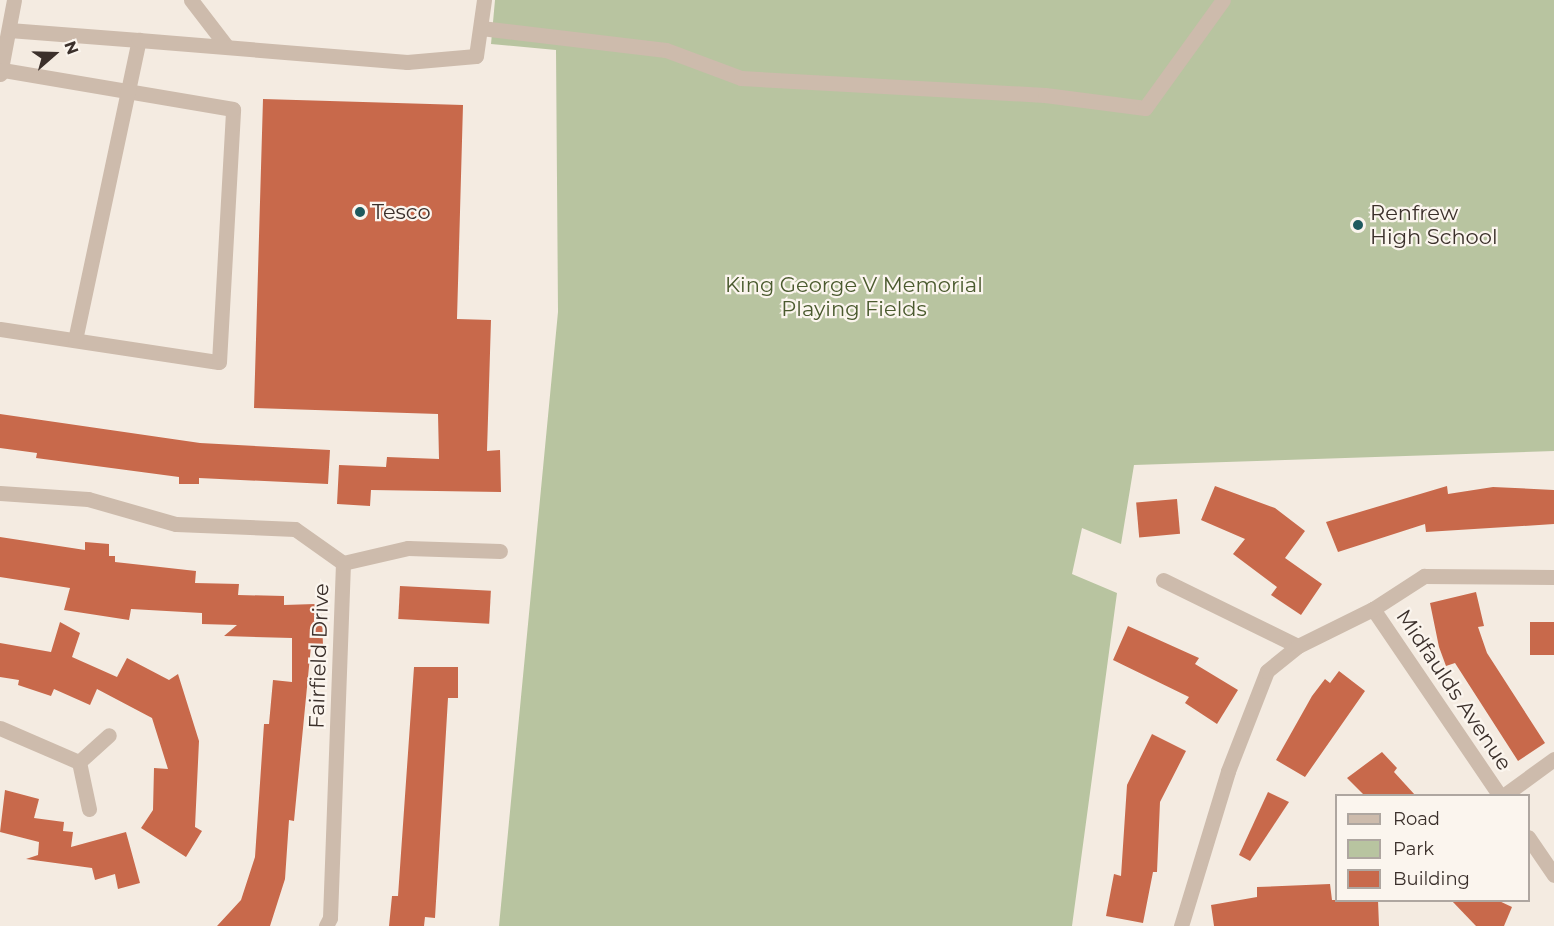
<!DOCTYPE html>
<style>
body{margin:0}
#map{position:relative;width:1554px;height:926px;overflow:hidden;background:#f4ebe1;font-family:Montserrat,sans-serif}
div>[style]{position:absolute}
.green>*{inset:0;background:#b8c4a0}
.building>*{inset:0;background:#c8694b;transform-origin:0 0}
.lane>*{height:15px;margin:-7.5px;padding:0 7.5px;transform-origin:7.5px;border-radius:7.5px;background:#cdbbac}
.street>*{height:15px;margin:-7.5px;padding:0 7.5px;transform-origin:7.5px;border-radius:7.5px;background:#cdbbac}
.dots>*{width:16px;height:16px;translate:-50% -50%;box-sizing:border-box;border:3px solid #fbf5ee;border-radius:50%}
span{translate:-50% -50%;white-space:nowrap;text-align:center;line-height:1.15;-webkit-text-stroke:4.5px #fbf5ee;paint-order:stroke}
.poi-label{font-size:21px;color:#3b302b}
.left{translate:0 -50%;text-align:left}
.park-label{font-size:21px;color:#4a5a2e}
.street-label{font-size:21px;color:#3b302b}
.legend{position:absolute;left:1335px;top:794px;width:195px;height:108px;box-sizing:border-box;background:#fbf5ee;border:2px solid #aea6a0;margin:0;padding:8px 10px;list-style:none;font-size:18px;color:#3b302b}
.legend li{display:flex;align-items:center;gap:12px;height:30px}
.legend b{width:30px;border:2px solid #aea6a0}
.north{position:absolute;left:24px;top:24px;width:60px;height:60px;-webkit-text-stroke:4px #fbf5ee;paint-order:stroke;rotate:70deg;font-size:16px;font-weight:700;line-height:24px;text-align:center;color:#3b302b}
.north::after{content:'';display:block;margin:auto;width:21px;height:27px;background:#3b302b;clip-path:polygon(50% 0,100% 100%,50% 72%,0 100%)}
</style>
<div id="map">
<div class="green">
<div style="clip-path:polygon(495px 0,1554px 0,1554px 451px,1134px 465px,1121px 544px,1082px 528px,1072px 574px,1117px 593px,1072px 926px,499px 926px,558px 312px,556px 50px,491px 44px)"></div>
</div>
<div class="building">
<div style="clip-path:polygon(263px 99px,463px 105px,457px 319px,491px 320px,487px 451px,500px 450px,501px 492px,371px 490px,370px 506px,337px 504px,339px 465px,386px 467px,387px 457px,439px 459px,438px 414px,254px 408px)"></div>
<div style="clip-path:polygon(0 414px,200px 443px,330px 450px,328px 484px,199px 478px,199px 484px,179px 484px,179px 477px,36px 458px,37px 453px,0 448px)"></div>
<div style="clip-path:polygon(1215px 486px,1275px 508px,1305px 531px,1285px 558px,1322px 584px,1301px 615px,1271px 595px,1277px 587px,1233px 554px,1245px 539px,1201px 520px)"></div>
<div style="clip-path:polygon(1447px 486px,1448px 494px,1493px 487px,1554px 490px,1554px 524px,1426px 532px,1425px 524px,1338px 552px,1326px 522px)"></div>
<div style="left:1177px;top:499px;width:35px;height:41px;rotate:85deg"></div>
<div style="clip-path:polygon(0 537px,85px 550px,85px 542px,109px 544px,109px 556px,115px 556px,115px 562px,196px 571px,195px 583px,239px 584px,238px 595px,284px 596px,284px 605px,315px 604px,315px 615px,322px 615px,323px 646px,311px 646px,294px 821px,289px 820px,285px 879px,270px 926px,217px 926px,241px 900px,255px 857px,264px 724px,269px 724px,273px 680px,292px 682px,292px 638px,224px 636px,237px 625px,202px 624px,202px 613px,131px 609px,129px 620px,64px 610px,70px 588px,0 577px)"></div>
<div style="left:400px;top:586px;width:91px;height:33px;rotate:3deg"></div>
<div style="clip-path:polygon(1476px 592px,1484px 626px,1478px 627px,1487px 653px,1545px 743px,1518px 761px,1455px 663px,1446px 666px,1439px 647px,1430px 603px)"></div>
<div style="clip-path:polygon(60px 622px,80px 633px,72px 657px,117px 677px,127px 658px,169px 680px,178px 674px,199px 741px,195px 827px,202px 831px,186px 857px,141px 828px,153px 810px,154px 768px,168px 769px,152px 718px,97px 689px,90px 705px,54px 689px,51px 696px,18px 685px,19px 680px,0 677px,0 643px,51px 652px)"></div>
<div style="left:1554px;top:622px;width:33px;height:24px;rotate:90deg"></div>
<div style="clip-path:polygon(1128px 626px,1199px 658px,1195px 664px,1238px 690px,1217px 724px,1185px 703px,1189px 697px,1113px 660px)"></div>
<div style="clip-path:polygon(414px 667px,458px 667px,458px 698px,448px 698px,435px 918px,425px 917px,424px 926px,389px 926px,392px 896px,398px 896px)"></div>
<div style="clip-path:polygon(1339px 671px,1365px 691px,1305px 777px,1276px 760px,1312px 696px,1325px 679px,1330px 683px)"></div>
<div style="clip-path:polygon(1152px 734px,1186px 751px,1160px 802px,1157px 872px,1153px 872px,1143px 923px,1106px 916px,1114px 874px,1121px 876px,1127px 785px)"></div>
<div style="clip-path:polygon(1382px 752px,1397px 768px,1394px 772px,1415px 795px,1364px 795px,1347px 778px)"></div>
<div style="clip-path:polygon(5px 790px,39px 799px,34px 818px,64px 822px,63px 831px,73px 832px,71px 847px,126px 832px,140px 883px,118px 889px,115px 874px,95px 880px,92px 868px,26px 859px,38px 855px,39px 842px,0 832px)"></div>
<div style="clip-path:polygon(1268px 792px,1289px 802px,1250px 861px,1239px 855px)"></div>
<div style="clip-path:polygon(1330px 884px,1332px 900px,1378px 900px,1379px 926px,1214px 926px,1211px 905px,1257px 897px,1257px 887px)"></div>
<div style="clip-path:polygon(1451px 900px,1497px 900px,1512px 907px,1504px 926px,1476px 926px)"></div>
</div>
<div class="lane">
<div style="left:191px;top:0;width:59px;rotate:52.5deg"></div>
<div style="left:481px;top:28px;width:186px;rotate:6.8deg"></div>
<div style="left:666px;top:50px;width:80px;rotate:20.5deg"></div>
<div style="left:741px;top:78px;width:304px;rotate:3.2deg"></div>
<div style="left:1045px;top:95px;width:101px;rotate:7.4deg"></div>
<div style="left:1145px;top:108px;width:133px;rotate:-54.2deg"></div>
<div style="left:9px;top:30px;width:130px;rotate:4.4deg"></div>
<div style="left:0;top:74px;width:75px;rotate:-79.3deg"></div>
<div style="left:0;top:329px;width:221px;rotate:8.6deg"></div>
<div style="left:219px;top:362px;width:253px;rotate:-86.8deg"></div>
<div style="left:233px;top:109px;width:234px;rotate:-170.4deg"></div>
<div style="left:75px;top:340px;width:307px;rotate:-78deg"></div>
<div style="left:139px;top:40px;width:269px;rotate:4.7deg"></div>
<div style="left:407px;top:62px;width:69px;rotate:-5deg"></div>
<div style="left:1503px;top:796px;width:63px;rotate:-36deg"></div>
</div>
<div class="street">
<div style="left:476px;top:56px;width:57px;rotate:-81.9deg"></div>
<div style="left:0;top:493px;width:88px;rotate:3.9deg"></div>
<div style="left:88px;top:499px;width:91px;rotate:15.9deg"></div>
<div style="left:176px;top:524px;width:119px;rotate:2.4deg"></div>
<div style="left:295px;top:529px;width:59px;rotate:35.3deg"></div>
<div style="left:343px;top:563px;width:355px;rotate:92.1deg"></div>
<div style="left:330px;top:918px;width:9px;rotate:117deg"></div>
<div style="left:343px;top:563px;width:67px;rotate:-13deg"></div>
<div style="left:408px;top:548px;width:92px;rotate:1.9deg"></div>
<div style="left:1163px;top:580px;width:150px;rotate:26.1deg"></div>
<div style="left:1373px;top:609px;width:226px;rotate:55.8deg"></div>
<div style="left:0;top:728px;width:86px;rotate:23.3deg"></div>
<div style="left:89px;top:809px;width:48px;rotate:-102deg"></div>
<div style="left:79px;top:762px;width:40px;rotate:-42deg"></div>
<div style="left:1528px;top:837px;width:46px;rotate:55.6deg"></div>
<div style="left:1181px;top:926px;width:162px;rotate:-73.1deg"></div>
<div style="left:1228px;top:771px;width:107px;rotate:-68.7deg"></div>
<div style="left:1267px;top:671px;width:40px;rotate:-39deg"></div>
<div style="left:1298px;top:646px;width:84px;rotate:-26.3deg"></div>
<div style="left:1373px;top:609px;width:61px;rotate:-32.9deg"></div>
<div style="left:1424px;top:576px;width:130px;rotate:0.4deg"></div>
</div>
<div class="dots">
<div style="left:360px;top:212px;background:#1f5a5e"></div>
<div style="left:1358px;top:225px;background:#1f5a5e"></div>
</div>
<div class="poi-label">
<span class="left" style="left:372px;top:212px">Tesco</span>
<span class="left" style="left:1370px;top:225px">Renfrew<br>High School</span>
</div>
<div class="park-label">
<span style="left:854px;top:297px">King George V Memorial<br>Playing Fields</span>
</div>
<div class="street-label">
<span style="left:319px;top:656px;rotate:-88deg">Fairfield Drive</span>
<span style="left:1454px;top:690px;rotate:56deg">Midfaulds Avenue</span>
</div>
<ul class="legend">
<li><b style="height:8px;background:#cdbbac"></b>Road</li>
<li><b style="height:16px;background:#b8c4a0"></b>Park</li>
<li><b style="height:16px;background:#c8694b"></b>Building</li>
</ul>
<div class="north">N</div>
</div>
